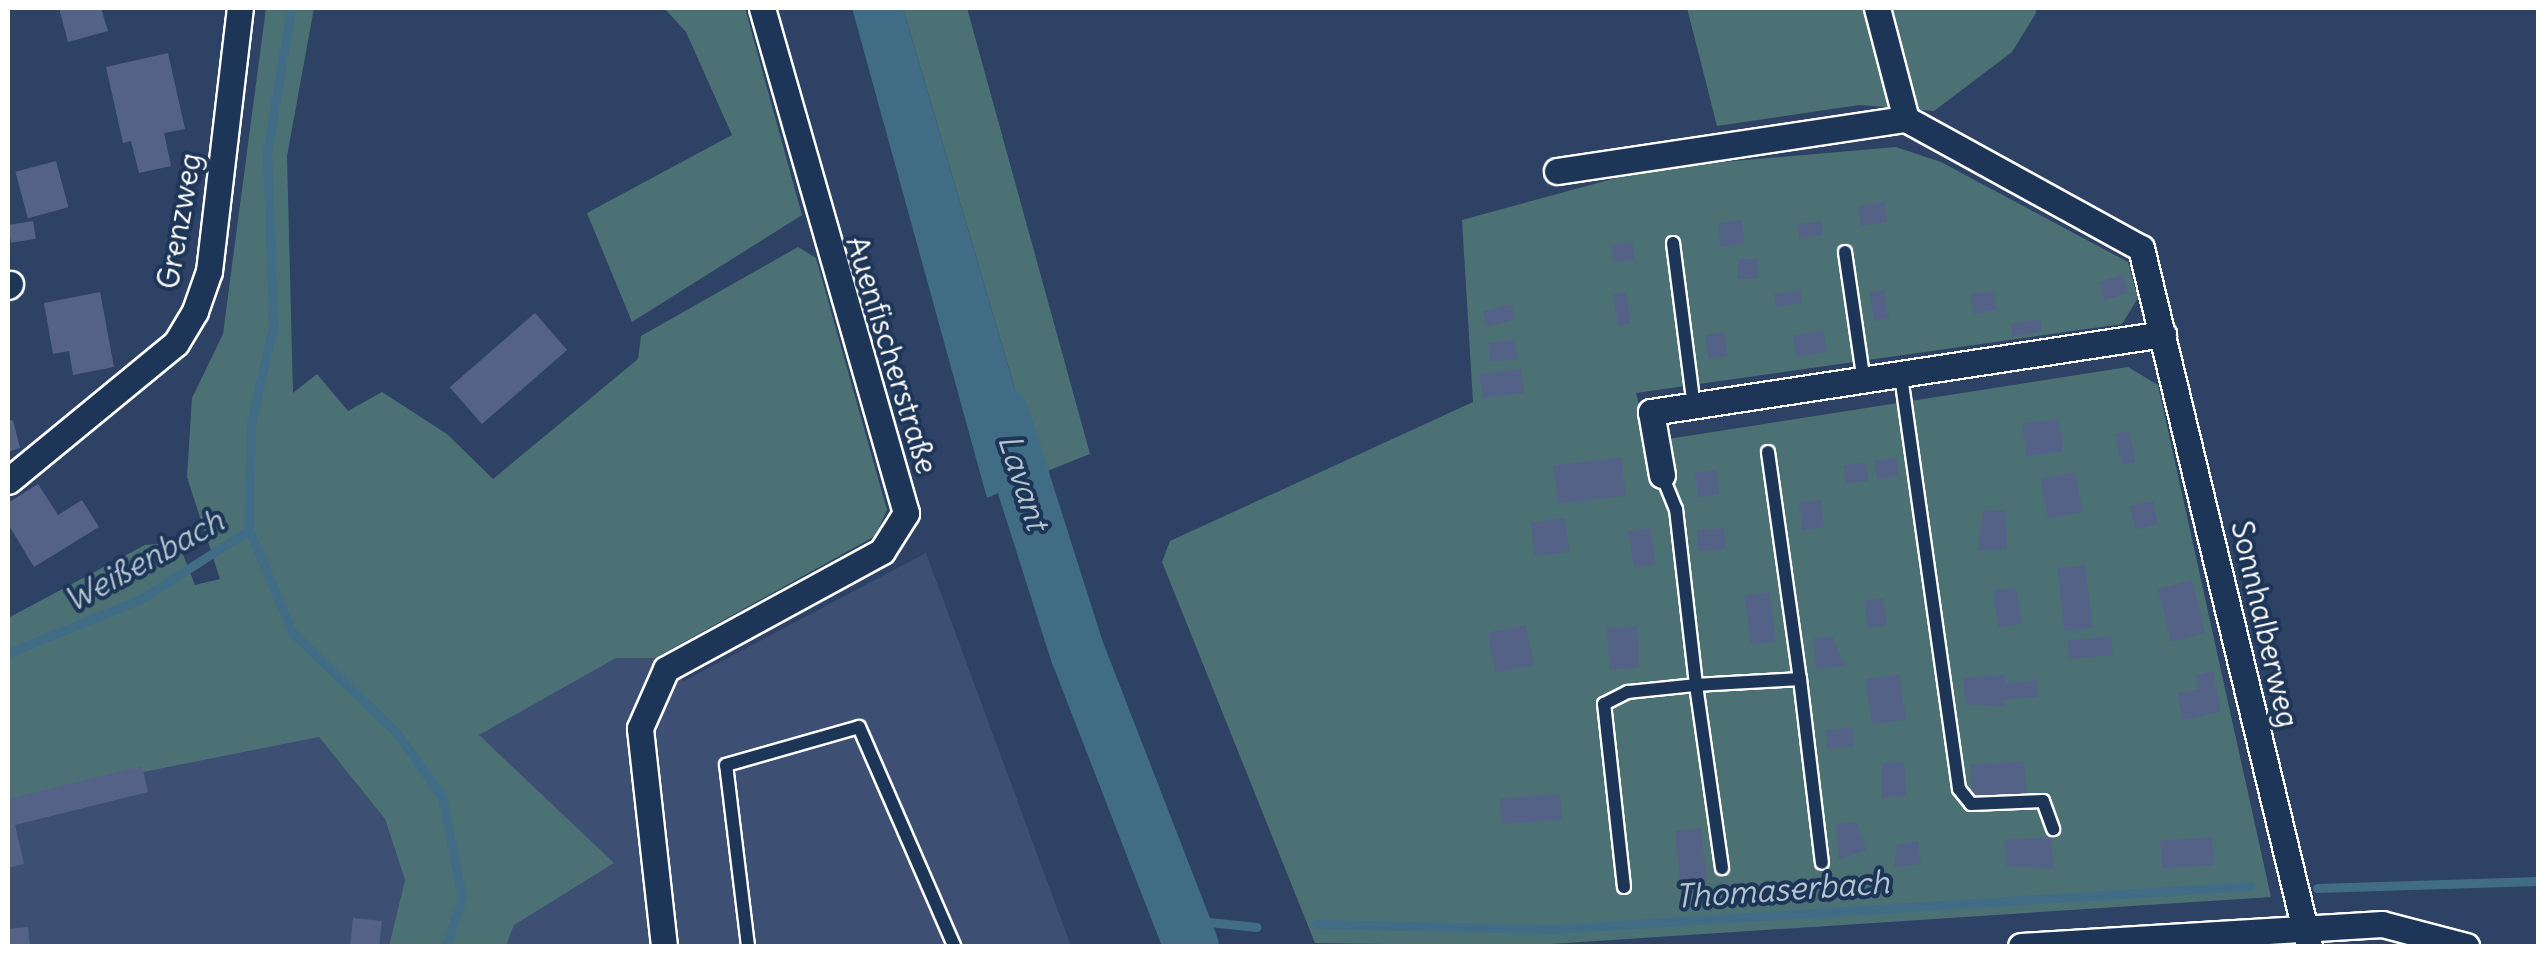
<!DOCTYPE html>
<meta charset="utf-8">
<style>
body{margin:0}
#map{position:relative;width:2546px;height:954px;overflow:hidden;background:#2d4265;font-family:Delius,sans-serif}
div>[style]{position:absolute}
.built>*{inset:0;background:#3d5073}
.green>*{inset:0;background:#4b7174}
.water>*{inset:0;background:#406c86}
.stream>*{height:9px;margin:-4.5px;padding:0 4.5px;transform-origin:4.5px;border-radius:4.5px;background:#406c86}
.river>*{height:55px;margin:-27.5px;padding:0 27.5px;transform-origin:27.5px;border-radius:27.5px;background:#406c86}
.building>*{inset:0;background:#556288;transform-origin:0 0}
.roads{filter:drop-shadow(2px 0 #fff) drop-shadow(-2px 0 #fff) drop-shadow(0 2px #fff) drop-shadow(0 -2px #fff)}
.service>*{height:12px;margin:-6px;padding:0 6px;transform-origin:6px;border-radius:6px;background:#1d3557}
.minor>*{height:25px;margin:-12.5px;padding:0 12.5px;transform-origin:12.5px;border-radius:12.5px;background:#1d3557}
span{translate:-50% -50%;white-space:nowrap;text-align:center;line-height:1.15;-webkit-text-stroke:8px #1d3557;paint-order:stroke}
.street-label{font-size:30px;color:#fff}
.water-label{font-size:32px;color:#b3c4cf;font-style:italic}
.frame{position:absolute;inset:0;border:10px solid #fff;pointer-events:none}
</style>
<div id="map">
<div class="built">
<div style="clip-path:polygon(926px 553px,1071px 946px,506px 946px,514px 925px,478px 735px,616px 658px,655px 658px,684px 681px)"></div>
<div style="clip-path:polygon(319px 737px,385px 819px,405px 880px,389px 946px,8px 946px,8px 799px)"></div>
</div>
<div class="green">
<div style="clip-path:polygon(266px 8px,314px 8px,287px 156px,293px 393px,317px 374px,348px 411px,382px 392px,447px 434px,493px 479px,638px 359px,641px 336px,798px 247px,816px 258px,887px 510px,875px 536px,655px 658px,616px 658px,479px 735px,614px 863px,514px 925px,506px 946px,389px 946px,405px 880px,385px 819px,319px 737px,8px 799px,8px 618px,145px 545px,178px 542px,195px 585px,220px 579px,187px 477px,192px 398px,223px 334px)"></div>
<div style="clip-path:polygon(664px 8px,745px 8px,802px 215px,632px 322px,587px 213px,732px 135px,686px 32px)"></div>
<div style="clip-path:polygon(903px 8px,967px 8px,1090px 454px,1040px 474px)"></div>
<div style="clip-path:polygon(1687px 8px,2035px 8px,2036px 13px,2012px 52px,1934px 111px,1859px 105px,1717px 126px)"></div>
<div style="clip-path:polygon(1896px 147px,1941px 162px,2128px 262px,2138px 298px,2122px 324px,1636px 393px,1649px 442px,2128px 367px,2158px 385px,2271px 897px,1520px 946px,1315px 943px,1162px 562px,1170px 541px,1473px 402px,1462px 220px,1653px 168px)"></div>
</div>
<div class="water">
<div style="clip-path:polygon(852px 8px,903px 8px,1040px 474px,987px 498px)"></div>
</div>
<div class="stream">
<div style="left:291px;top:8px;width:146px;rotate:99.5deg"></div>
<div style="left:267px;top:152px;width:174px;rotate:88deg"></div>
<div style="left:273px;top:326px;width:100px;rotate:102.7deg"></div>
<div style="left:251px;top:424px;width:106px;rotate:91.1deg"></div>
<div style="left:249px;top:530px;width:111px;rotate:67.1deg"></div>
<div style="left:292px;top:632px;width:146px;rotate:43.9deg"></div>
<div style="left:397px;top:733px;width:78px;rotate:54.9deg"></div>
<div style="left:442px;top:797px;width:102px;rotate:78.7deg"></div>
<div style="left:462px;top:897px;width:52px;rotate:108.1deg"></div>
<div style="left:8px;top:653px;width:144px;rotate:-22.1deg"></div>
<div style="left:141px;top:599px;width:128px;rotate:-32.6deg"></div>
<div style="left:2317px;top:888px;width:221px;rotate:-1.8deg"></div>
<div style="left:1180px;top:919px;width:77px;rotate:5.9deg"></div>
<div style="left:1316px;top:924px;width:237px;rotate:1.2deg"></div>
<div style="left:1553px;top:929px;width:699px;rotate:-3.53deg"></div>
</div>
<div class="river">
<div style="left:1001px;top:413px;width:251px;rotate:72.4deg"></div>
<div style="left:1077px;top:652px;width:315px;rotate:68.8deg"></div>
</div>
<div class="building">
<div style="clip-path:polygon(59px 8px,101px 8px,108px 31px,68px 42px)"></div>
<div style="clip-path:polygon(168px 53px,185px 129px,164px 133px,171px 166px,139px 173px,131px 141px,123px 143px,106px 67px)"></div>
<div style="left:56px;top:161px;width:48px;height:42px;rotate:75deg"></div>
<div style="left:1884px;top:202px;width:20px;height:26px;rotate:81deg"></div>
<div style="left:1742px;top:220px;width:24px;height:24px;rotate:83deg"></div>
<div style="left:33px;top:221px;width:18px;height:25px;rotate:81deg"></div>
<div style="left:1821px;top:221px;width:14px;height:24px;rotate:82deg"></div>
<div style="left:1632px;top:242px;width:18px;height:21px;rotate:81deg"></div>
<div style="left:1757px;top:259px;width:20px;height:19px;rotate:90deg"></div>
<div style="left:2123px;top:275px;width:19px;height:25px;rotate:74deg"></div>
<div style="left:1800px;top:290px;width:13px;height:26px;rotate:81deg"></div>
<div style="left:1884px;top:290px;width:29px;height:15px;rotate:80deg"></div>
<div style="left:1993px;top:290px;width:20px;height:23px;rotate:79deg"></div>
<div style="clip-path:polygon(100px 292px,114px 367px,73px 375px,69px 351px,53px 354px,44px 303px)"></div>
<div style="left:1626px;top:292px;width:32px;height:13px;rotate:81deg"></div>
<div style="left:1511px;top:304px;width:16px;height:29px;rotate:75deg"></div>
<div style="left:535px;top:313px;width:49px;height:113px;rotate:49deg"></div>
<div style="left:2040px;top:319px;width:13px;height:30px;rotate:81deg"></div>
<div style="left:1823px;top:330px;width:22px;height:31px;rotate:80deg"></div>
<div style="left:1724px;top:332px;width:24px;height:19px;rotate:81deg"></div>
<div style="left:1515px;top:340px;width:19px;height:27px;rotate:84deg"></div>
<div style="left:1521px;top:369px;width:24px;height:42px;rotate:83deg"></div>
<div style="left:2059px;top:419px;width:33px;height:37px;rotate:83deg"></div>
<div style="clip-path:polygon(13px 420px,20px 448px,8px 452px,8px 421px)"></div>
<div style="left:2129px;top:431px;width:32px;height:14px;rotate:79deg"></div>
<div style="left:1621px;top:457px;width:39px;height:68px;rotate:83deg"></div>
<div style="left:1896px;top:457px;width:19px;height:22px;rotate:81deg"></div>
<div style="left:1865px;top:462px;width:19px;height:22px;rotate:81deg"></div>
<div style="left:1716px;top:470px;width:25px;height:21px;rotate:83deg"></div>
<div style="left:2075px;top:472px;width:41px;height:35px;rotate:79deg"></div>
<div style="clip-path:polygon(38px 484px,58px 515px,82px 500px,99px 527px,34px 567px,8px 524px,8px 503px)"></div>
<div style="left:1821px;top:500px;width:28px;height:22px;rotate:84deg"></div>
<div style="left:2153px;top:501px;width:24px;height:23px;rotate:78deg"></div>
<div style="clip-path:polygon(2005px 510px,2007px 549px,1978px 551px,1983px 511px)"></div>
<div style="left:1565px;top:518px;width:34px;height:35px;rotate:82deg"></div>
<div style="left:1650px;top:528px;width:37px;height:22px;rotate:81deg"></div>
<div style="left:1724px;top:528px;width:21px;height:27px;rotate:85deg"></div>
<div style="left:2085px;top:565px;width:63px;height:28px;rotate:83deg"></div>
<div style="left:2192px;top:580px;width:55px;height:35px;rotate:76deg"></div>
<div style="left:2016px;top:587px;width:37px;height:23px;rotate:81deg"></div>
<div style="left:1769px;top:592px;width:50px;height:25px;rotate:82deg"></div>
<div style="left:1883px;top:598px;width:28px;height:19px;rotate:82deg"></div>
<div style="left:1526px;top:625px;width:41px;height:39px;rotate:79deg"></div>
<div style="left:1637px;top:626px;width:42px;height:30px;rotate:87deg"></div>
<div style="clip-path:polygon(1832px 636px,1845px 666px,1817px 670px,1813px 639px)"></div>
<div style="left:2111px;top:636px;width:19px;height:44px;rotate:84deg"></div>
<div style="clip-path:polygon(2213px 671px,2221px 712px,2183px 720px,2177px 693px,2198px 689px,2195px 675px)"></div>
<div style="left:1899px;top:674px;width:46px;height:34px;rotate:81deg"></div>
<div style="clip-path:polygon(2005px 674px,2006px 683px,2037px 680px,2038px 697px,2003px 700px,2004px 707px,1966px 704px,1963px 678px)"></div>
<div style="left:1853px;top:728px;width:19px;height:27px;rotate:87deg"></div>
<div style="left:2024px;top:761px;width:32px;height:54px;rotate:86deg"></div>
<div style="clip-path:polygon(1904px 762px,1906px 796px,1881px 798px,1882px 763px)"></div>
<div style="clip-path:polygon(142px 766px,148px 792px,15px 825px,24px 864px,8px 868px,8px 799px)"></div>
<div style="left:1560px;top:794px;width:26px;height:60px;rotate:86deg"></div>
<div style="clip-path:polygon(1857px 822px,1866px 850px,1839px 860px,1836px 824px)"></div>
<div style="left:1701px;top:828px;width:55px;height:26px;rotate:84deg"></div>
<div style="clip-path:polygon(2051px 837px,2054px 869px,2006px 866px,2005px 840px)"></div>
<div style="left:2212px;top:837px;width:28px;height:52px;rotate:86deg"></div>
<div style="clip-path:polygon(1918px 841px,1921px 864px,1894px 867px,1897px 845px)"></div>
<div style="left:353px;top:918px;width:29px;height:28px;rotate:6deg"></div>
<div style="clip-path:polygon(28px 927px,30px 946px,8px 946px,8px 929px)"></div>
</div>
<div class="roads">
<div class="service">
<div style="left:1673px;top:243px;width:164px;rotate:82.7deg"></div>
<div style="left:1845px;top:252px;width:131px;rotate:81.7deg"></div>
<div style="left:1901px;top:376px;width:417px;rotate:82deg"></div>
<div style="left:1959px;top:789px;width:19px;rotate:51deg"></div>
<div style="left:1971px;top:804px;width:72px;rotate:-2.4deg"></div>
<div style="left:2043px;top:801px;width:30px;rotate:70deg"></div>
<div style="left:1768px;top:452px;width:229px;rotate:82deg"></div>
<div style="left:1662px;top:475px;width:37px;rotate:68deg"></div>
<div style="left:1676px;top:509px;width:177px;rotate:83.5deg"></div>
<div style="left:1696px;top:685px;width:104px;rotate:-3.3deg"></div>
<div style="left:1800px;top:679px;width:185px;rotate:83.2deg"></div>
<div style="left:1624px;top:887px;width:184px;rotate:-96.2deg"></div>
<div style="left:1604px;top:704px;width:27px;rotate:-27deg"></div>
<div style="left:1628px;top:692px;width:68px;rotate:-5.9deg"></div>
<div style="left:1696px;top:685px;width:185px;rotate:81.9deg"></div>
<div style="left:748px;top:946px;width:182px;rotate:-96.9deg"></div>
<div style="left:726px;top:765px;width:138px;rotate:-15.9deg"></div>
<div style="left:859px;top:727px;width:239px;rotate:66.5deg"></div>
</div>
<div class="minor">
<div style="left:1877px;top:8px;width:115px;rotate:75.4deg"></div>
<div style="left:1906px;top:119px;width:268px;rotate:28.8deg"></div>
<div style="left:2141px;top:248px;width:718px;rotate:76.47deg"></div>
<div style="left:1557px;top:171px;width:353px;rotate:-8.5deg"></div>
<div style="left:8px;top:286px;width:3px;rotate:-45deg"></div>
<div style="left:1662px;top:475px;width:64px;rotate:-99.9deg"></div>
<div style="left:1651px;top:412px;width:518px;rotate:-8.66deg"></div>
<div style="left:8px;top:481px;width:217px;rotate:-39.4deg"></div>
<div style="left:176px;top:343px;width:37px;rotate:-59deg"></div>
<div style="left:195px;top:311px;width:42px;rotate:-70.7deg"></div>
<div style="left:209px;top:271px;width:265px;rotate:-83.3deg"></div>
<div style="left:664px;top:946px;width:219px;rotate:-96.3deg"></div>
<div style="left:640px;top:728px;width:64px;rotate:-66.2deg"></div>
<div style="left:666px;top:669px;width:246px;rotate:-28.6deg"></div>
<div style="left:882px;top:551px;width:45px;rotate:-57.7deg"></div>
<div style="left:906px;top:513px;width:525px;rotate:-105.92deg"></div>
<div style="left:2021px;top:946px;width:362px;rotate:-3.5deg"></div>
<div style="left:2382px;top:924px;width:87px;rotate:14.7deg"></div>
</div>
</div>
<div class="street-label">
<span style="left:179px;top:221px;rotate:-80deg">Grenzweg</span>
<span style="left:892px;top:355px;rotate:73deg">Auenfischerstraße</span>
<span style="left:2265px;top:624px;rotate:77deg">Sonnhalberweg</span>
</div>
<div class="water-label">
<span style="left:1023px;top:482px;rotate:72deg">Lavant</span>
<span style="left:144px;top:561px;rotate:-29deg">Weißenbach</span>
<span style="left:1782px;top:890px;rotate:-4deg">Thomaserbach</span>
</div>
<div class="frame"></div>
</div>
